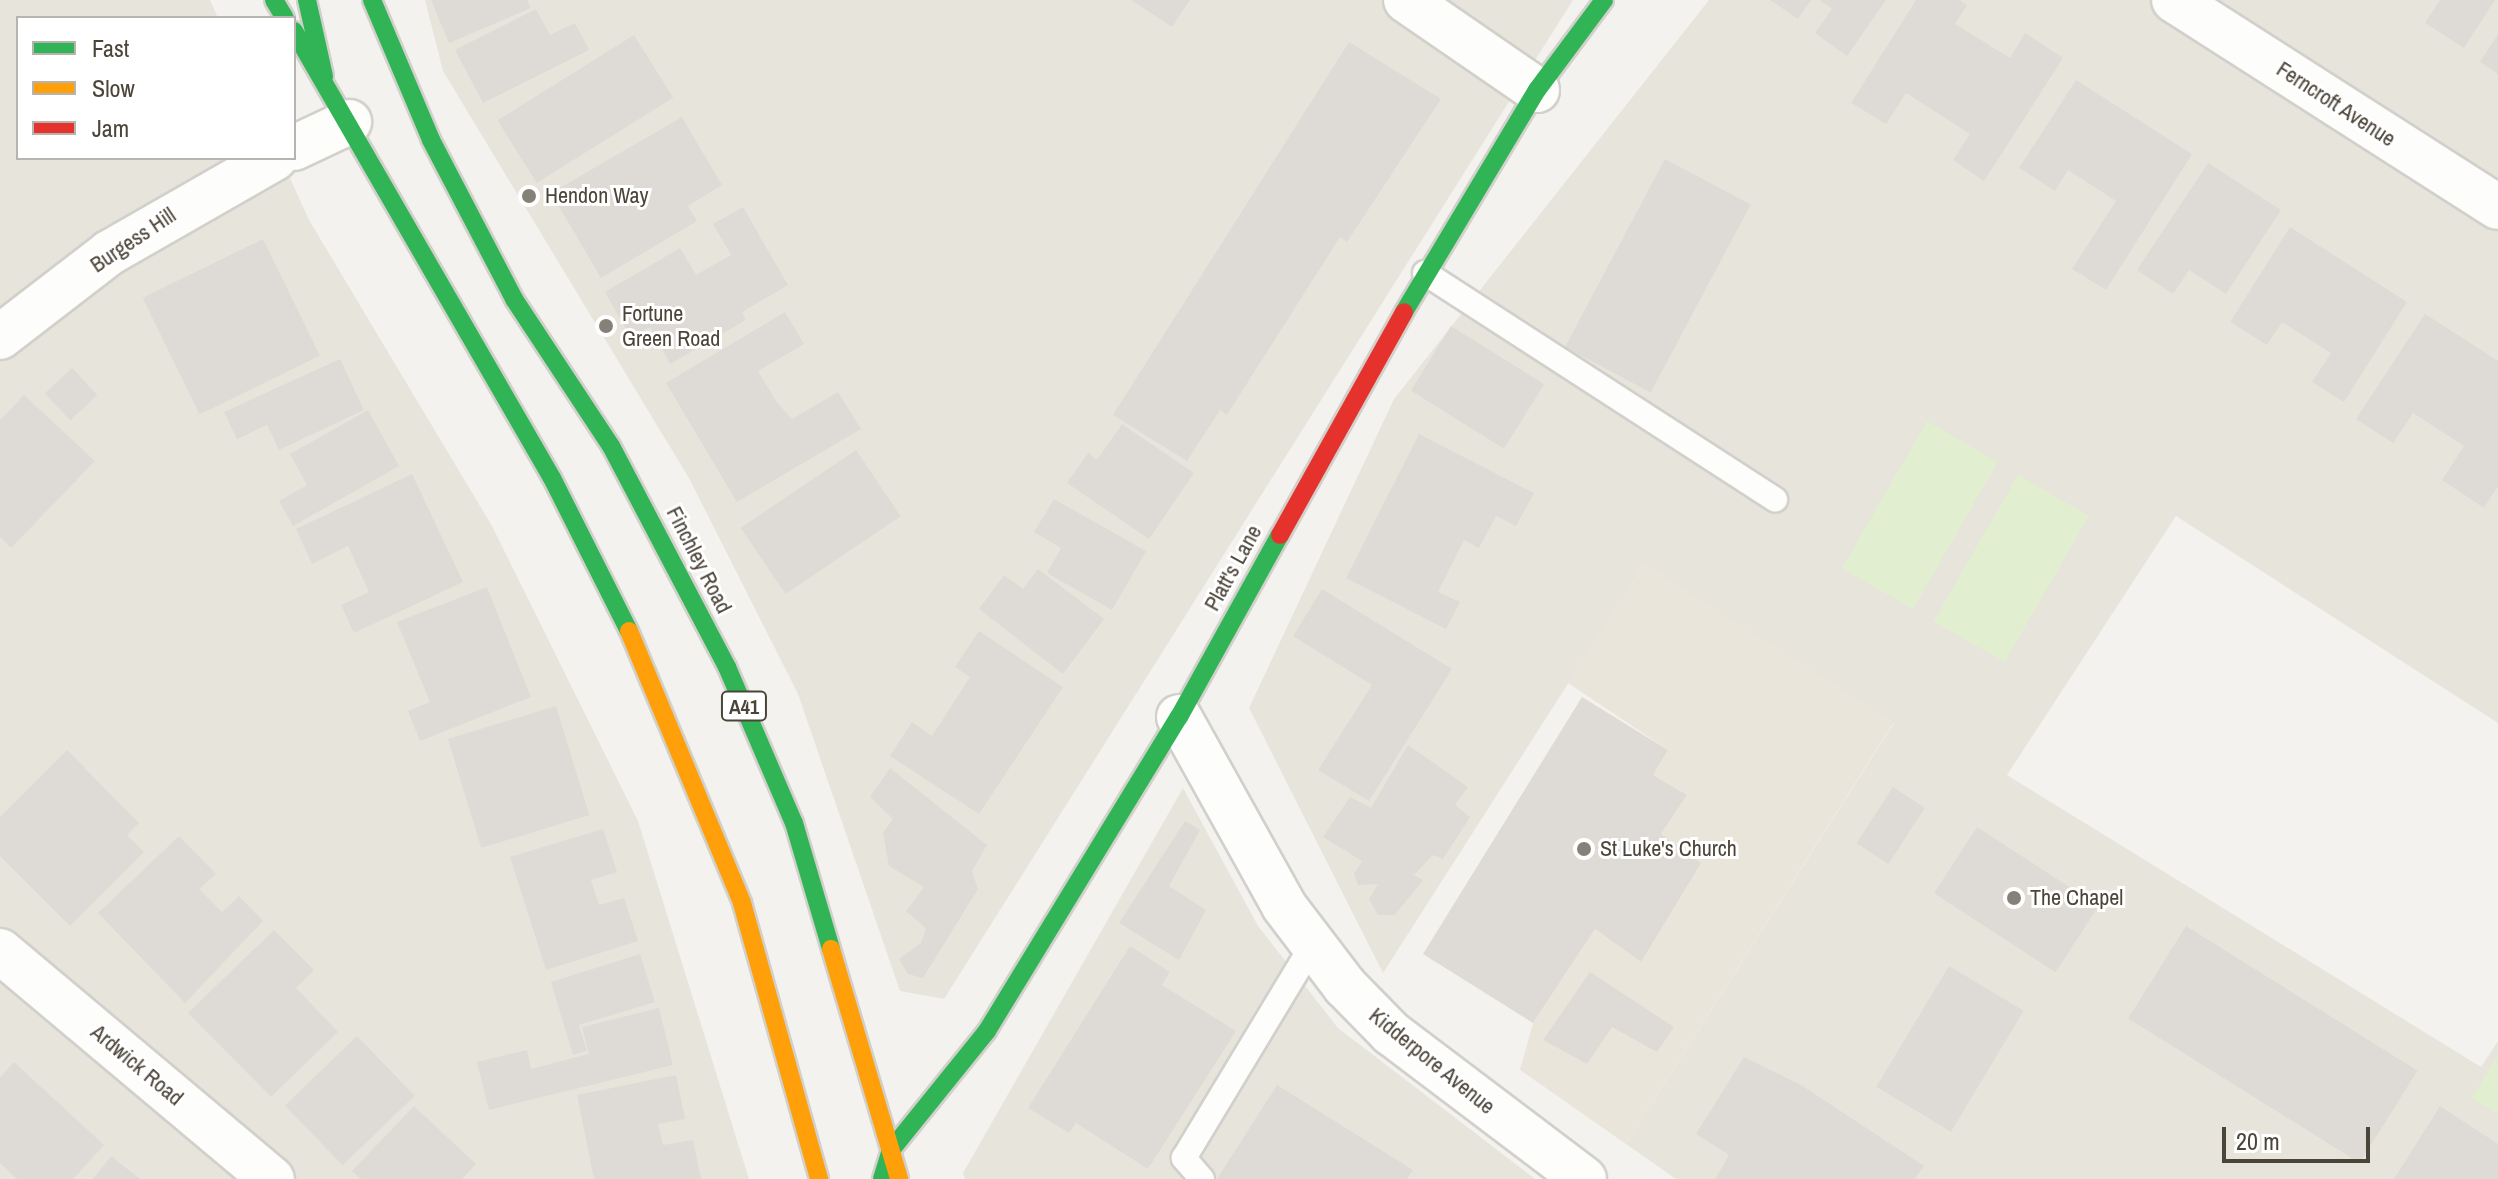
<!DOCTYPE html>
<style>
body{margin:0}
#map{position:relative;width:2498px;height:1179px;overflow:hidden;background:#f4f2ee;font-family:"Archivo Narrow",sans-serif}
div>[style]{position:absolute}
.residential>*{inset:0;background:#e7e4dc}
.education>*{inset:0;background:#eae5da}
.green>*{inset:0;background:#e1eecf;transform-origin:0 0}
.building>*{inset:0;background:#dedbd6;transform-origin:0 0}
.roads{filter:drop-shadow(2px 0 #d2d0cb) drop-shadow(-2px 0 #d2d0cb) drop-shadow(0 2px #d2d0cb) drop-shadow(0 -2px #d2d0cb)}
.lane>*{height:24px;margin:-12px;padding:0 12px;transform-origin:12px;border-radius:12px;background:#fdfdfc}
.street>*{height:44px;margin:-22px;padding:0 22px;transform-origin:22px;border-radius:22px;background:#fdfdfc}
.fast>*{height:18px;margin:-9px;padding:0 9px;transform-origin:9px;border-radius:9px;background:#30b455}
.slow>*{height:18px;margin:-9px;padding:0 9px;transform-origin:9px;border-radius:9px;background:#ff9f0a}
.jam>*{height:18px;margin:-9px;padding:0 9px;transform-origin:9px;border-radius:9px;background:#e5322d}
.dots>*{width:22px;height:22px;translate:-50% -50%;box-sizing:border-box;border:4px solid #fff;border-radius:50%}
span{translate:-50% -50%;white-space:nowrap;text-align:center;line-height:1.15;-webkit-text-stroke:6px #fff;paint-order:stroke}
.shield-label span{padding:2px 6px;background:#fff;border:2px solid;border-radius:6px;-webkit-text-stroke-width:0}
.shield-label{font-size:20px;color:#4b4439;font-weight:700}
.street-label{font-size:22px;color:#4b4439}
.poi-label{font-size:22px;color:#4b4439}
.left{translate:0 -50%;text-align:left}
.legend{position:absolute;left:16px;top:16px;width:280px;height:144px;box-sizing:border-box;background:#fff;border:2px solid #b7b4b0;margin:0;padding:10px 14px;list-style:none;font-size:24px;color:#4b4439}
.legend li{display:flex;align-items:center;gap:16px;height:40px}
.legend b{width:40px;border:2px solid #b7b4b0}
.scale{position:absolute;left:2222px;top:1127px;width:148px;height:36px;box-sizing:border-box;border:4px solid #4b4439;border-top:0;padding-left:10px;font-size:24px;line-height:28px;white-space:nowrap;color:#4b4439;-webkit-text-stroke:6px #fff;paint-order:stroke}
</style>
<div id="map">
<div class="residential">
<div style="clip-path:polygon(0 0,210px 0,218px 18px,18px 18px,18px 158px,281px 158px,309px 220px,492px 526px,638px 821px,749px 1179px,0 1179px)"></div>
<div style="clip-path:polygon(425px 0,1573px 0,944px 999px,900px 991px,798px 694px,690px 480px,443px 71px)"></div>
<div style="clip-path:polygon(1709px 0,2498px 0,2498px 723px,2176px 516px,2007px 775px,2481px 1067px,2498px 1041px,2498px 1179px,1676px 1179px,1626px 1144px,1894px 723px,1644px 565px,1383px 973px,1249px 708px,1394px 399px)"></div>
<div style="clip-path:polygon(1183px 788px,1258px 926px,1338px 1028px,1535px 1179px,965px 1179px,963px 1173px)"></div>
</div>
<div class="education">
<div style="clip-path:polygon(1644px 565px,1894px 722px,1626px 1144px,1520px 1070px,1533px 1023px,1595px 929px,1641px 962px,1661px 834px,1687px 795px,1653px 775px,1668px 750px,1568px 683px)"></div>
</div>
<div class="green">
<div style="left:1927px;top:421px;width:82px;height:170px;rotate:30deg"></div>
<div style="left:2018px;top:475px;width:82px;height:169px;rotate:30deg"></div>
<div style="clip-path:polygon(2498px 1056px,2498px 1114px,2471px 1098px)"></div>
</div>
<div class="building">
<div style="clip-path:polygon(431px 0,527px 0,531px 8px,449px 43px)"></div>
<div style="clip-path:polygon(1131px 0,1190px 0,1172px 27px)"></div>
<div style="clip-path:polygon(1770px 0,1811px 0,1798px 19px)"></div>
<div style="clip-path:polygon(1820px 0,1886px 0,1847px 56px,1815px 33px,1832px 9px)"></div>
<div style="clip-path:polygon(1916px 0,1960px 0,1967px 5px,1955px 24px,2010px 58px,2025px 33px,2063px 58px,1984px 181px,1953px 160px,1970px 134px,1906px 93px,1886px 124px,1851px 103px)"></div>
<div style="clip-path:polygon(2440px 0,2495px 0,2464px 48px,2425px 23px)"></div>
<div style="clip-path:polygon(536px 9px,550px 35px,575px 23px,589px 50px,483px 103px,455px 50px)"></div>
<div style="clip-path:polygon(2498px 34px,2498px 74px,2480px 62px)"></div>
<div style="left:634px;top:35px;width:74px;height:161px;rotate:58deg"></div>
<div style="clip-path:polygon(1349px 42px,1441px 99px,1347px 242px,1340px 237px,1227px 415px,1220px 410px,1187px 461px,1113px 415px)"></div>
<div style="clip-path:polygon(2076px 80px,2192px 154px,2106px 290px,2072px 269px,2116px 201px,2068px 170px,2055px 191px,2019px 168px)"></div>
<div style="clip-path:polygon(682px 117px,722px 185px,688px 206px,697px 221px,601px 278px,551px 193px)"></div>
<div style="left:1665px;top:159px;width:97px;height:213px;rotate:28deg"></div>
<div style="clip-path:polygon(2208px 163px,2281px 210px,2226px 294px,2189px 270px,2173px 294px,2137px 270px)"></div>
<div style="clip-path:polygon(743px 207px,788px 285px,742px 312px,746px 320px,670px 364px,650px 327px,631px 338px,605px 292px,680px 248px,696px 275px,731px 255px,713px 224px)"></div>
<div style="clip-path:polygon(2290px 227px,2407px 302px,2344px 402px,2312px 382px,2331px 353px,2282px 322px,2267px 345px,2230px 322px)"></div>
<div style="left:263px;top:239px;width:130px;height:134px;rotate:64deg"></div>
<div style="clip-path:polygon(785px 312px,804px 344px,758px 371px,776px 401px,792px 419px,838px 392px,861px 429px,737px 502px,666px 383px)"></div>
<div style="clip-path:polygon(2425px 314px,2498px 361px,2498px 486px,2484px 508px,2442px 480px,2464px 446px,2413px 413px,2393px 443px,2356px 419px)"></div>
<div style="left:1451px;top:326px;width:110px;height:76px;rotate:32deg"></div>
<div style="clip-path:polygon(340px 359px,364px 410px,279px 450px,267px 425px,237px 439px,224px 412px)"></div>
<div style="left:72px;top:368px;width:37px;height:37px;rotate:47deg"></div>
<div style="clip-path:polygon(24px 395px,95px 461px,11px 548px,0 537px,0 420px)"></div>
<div style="clip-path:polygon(368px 410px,399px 466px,293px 526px,279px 501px,307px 485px,290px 454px)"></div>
<div style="clip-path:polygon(1122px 424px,1194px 473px,1149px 539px,1067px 483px,1088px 453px,1097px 460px)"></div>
<div style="clip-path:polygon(1419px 434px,1534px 493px,1516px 526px,1496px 516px,1479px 548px,1464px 540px,1438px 592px,1460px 602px,1446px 629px,1346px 578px)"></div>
<div style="left:856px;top:450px;width:80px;height:139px;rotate:56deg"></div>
<div style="clip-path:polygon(412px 474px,463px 582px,354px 633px,341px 605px,369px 592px,348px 546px,312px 564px,296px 529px)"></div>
<div style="clip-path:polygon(1054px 499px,1146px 551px,1112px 610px,1047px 573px,1061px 548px,1034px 532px)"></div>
<div style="clip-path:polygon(1038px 569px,1104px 619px,1063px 674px,979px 609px,1004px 575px,1023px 589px)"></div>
<div style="clip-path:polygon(487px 587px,531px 697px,420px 741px,408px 711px,430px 702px,397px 622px)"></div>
<div style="clip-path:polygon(1322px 589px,1452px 669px,1369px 801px,1318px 770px,1372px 685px,1293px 636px)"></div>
<div style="clip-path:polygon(979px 631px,1063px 687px,979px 814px,890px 756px,912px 722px,932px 736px,970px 677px,955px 667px)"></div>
<div style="clip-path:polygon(1582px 697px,1668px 750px,1653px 775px,1687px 795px,1661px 834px,1701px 863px,1641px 962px,1595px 929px,1533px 1023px,1423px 954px)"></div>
<div style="left:556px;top:706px;width:114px;height:113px;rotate:73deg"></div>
<div style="clip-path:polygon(1408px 745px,1468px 787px,1455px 805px,1470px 817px,1443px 859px,1433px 855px,1414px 875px,1423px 880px,1395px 915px,1378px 915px,1369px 899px,1378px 884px,1358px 885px,1354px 874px,1362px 861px,1323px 837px,1350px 797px,1371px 808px)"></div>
<div style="clip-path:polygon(67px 750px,139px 823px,127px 835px,144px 852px,70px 926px,0 856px,0 817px)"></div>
<div style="clip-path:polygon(890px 768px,987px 845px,972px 871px,978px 889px,923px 978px,908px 974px,899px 959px,921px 943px,926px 928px,906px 911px,924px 887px,889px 866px,883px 833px,893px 819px,870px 797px)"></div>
<div style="left:1893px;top:787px;width:38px;height:67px;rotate:33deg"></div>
<div style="clip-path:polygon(1185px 821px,1200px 830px,1169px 886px,1206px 910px,1179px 960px,1119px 923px)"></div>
<div style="left:1977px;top:827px;width:145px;height:79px;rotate:33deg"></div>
<div style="clip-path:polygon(603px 829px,617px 872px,591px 880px,599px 905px,624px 898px,638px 941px,546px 970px,510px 857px)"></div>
<div style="clip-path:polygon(179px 836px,216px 874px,199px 889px,222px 912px,239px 896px,263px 921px,185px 1003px,98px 913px)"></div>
<div style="left:2186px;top:926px;width:273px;height:109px;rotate:32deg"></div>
<div style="clip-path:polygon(274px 930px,314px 970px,296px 988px,338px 1032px,271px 1097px,188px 1013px)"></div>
<div style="clip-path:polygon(1130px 946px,1170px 972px,1162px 985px,1236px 1031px,1148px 1169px,1076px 1123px,1069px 1133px,1028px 1108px)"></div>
<div style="clip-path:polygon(640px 954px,655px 1002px,579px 1025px,587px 1051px,573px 1055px,551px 982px)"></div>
<div style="left:1949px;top:966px;width:87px;height:141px;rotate:31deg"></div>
<div style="clip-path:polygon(1590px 972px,1674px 1027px,1657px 1052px,1612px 1027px,1587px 1064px,1543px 1040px)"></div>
<div style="clip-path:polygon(659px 1008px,673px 1065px,489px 1110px,477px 1062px,527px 1050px,531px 1069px,588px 1054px,590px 1059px,582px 1027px)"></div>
<div style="left:357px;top:1036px;width:83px;height:100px;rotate:46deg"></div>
<div style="clip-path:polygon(1744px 1057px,1801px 1085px,1924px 1166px,1915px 1179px,1715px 1179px,1729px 1155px,1696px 1134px)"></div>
<div style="clip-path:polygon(14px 1062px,104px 1145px,73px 1179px,17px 1179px,0 1163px,0 1078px)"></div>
<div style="clip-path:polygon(676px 1075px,685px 1119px,658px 1124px,663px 1145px,693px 1140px,701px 1179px,594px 1179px,577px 1095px)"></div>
<div style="clip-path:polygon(1277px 1085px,1413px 1170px,1407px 1179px,1217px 1179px)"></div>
<div style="clip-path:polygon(414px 1106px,476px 1164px,462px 1179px,361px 1179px,352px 1171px)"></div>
<div style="clip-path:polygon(2440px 1106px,2498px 1144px,2498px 1179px,2394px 1179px)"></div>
<div style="clip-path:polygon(111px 1156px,140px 1179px,93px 1179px)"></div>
</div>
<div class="roads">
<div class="lane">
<div style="left:1425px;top:273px;width:417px;rotate:32.9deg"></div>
<div style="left:1202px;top:1179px;width:28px;rotate:-131deg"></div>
<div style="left:1184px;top:1158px;width:250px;rotate:-58.9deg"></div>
</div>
<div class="street">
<div style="left:1406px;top:0;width:159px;rotate:34.5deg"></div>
<div style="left:2174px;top:0;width:384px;rotate:32.6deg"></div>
<div style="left:294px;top:148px;width:61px;rotate:-25.3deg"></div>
<div style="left:0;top:337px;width:138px;rotate:-37.6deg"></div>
<div style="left:109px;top:253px;width:191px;rotate:-29.8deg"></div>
<div style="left:1179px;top:717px;width:216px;rotate:60.9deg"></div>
<div style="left:1284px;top:906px;width:101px;rotate:52.7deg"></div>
<div style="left:1345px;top:986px;width:66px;rotate:45.6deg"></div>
<div style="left:1391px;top:1033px;width:242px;rotate:37.1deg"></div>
<div style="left:0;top:951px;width:355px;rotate:40deg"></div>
</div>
<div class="fast">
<div style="left:274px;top:0;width:21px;rotate:59deg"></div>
<div style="left:307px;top:0;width:78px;rotate:77.4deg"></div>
<div style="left:372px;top:0;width:152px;rotate:67.1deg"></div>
<div style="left:431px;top:140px;width:179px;rotate:62.4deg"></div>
<div style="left:514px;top:299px;width:176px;rotate:56.6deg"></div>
<div style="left:611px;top:446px;width:250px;rotate:62.3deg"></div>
<div style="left:727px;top:667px;width:170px;rotate:66.8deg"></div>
<div style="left:794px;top:823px;width:131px;rotate:73.6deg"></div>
<div style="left:294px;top:31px;width:516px;rotate:60.01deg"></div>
<div style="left:552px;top:478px;width:171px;rotate:63.3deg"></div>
<div style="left:1404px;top:312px;width:259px;rotate:-59.1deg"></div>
<div style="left:1537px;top:90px;width:112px;rotate:-53.3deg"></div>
<div style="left:882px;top:1179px;width:30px;rotate:-73deg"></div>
<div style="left:891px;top:1150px;width:153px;rotate:-51.1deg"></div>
<div style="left:987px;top:1031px;width:368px;rotate:-58.6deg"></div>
<div style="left:1179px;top:717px;width:208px;rotate:-61deg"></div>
</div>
<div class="slow">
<div style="left:629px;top:631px;width:295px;rotate:67.4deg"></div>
<div style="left:742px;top:903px;width:287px;rotate:74.4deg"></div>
<div style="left:831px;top:949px;width:240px;rotate:73.5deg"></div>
</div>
<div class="jam">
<div style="left:1280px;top:535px;width:255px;rotate:-60.9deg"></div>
</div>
</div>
<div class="dots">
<div style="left:529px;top:196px;background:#868178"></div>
<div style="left:606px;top:326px;background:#868178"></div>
<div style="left:1584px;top:849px;background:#868178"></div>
<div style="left:2014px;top:898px;background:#868178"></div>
</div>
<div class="shield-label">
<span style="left:744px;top:706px">A41</span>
</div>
<div class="street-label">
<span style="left:2336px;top:104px;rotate:33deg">Ferncroft Avenue</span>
<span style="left:133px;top:240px;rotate:-34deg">Burgess Hill</span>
<span style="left:699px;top:560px;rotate:63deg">Finchley Road</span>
<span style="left:1233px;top:568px;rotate:-61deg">Platt's Lane</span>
<span style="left:1432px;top:1061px;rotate:39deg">Kidderpore Avenue</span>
<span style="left:137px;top:1065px;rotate:40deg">Ardwick Road</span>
</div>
<div class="poi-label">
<span class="left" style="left:545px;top:196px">Hendon Way</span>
<span class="left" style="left:622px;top:326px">Fortune<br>Green Road</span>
<span class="left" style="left:1600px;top:849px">St Luke's Church</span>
<span class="left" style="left:2030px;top:898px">The Chapel</span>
</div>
<ul class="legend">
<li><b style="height:10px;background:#30b455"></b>Fast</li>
<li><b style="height:10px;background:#ff9f0a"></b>Slow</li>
<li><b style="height:10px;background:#e5322d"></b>Jam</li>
</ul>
<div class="scale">20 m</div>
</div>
